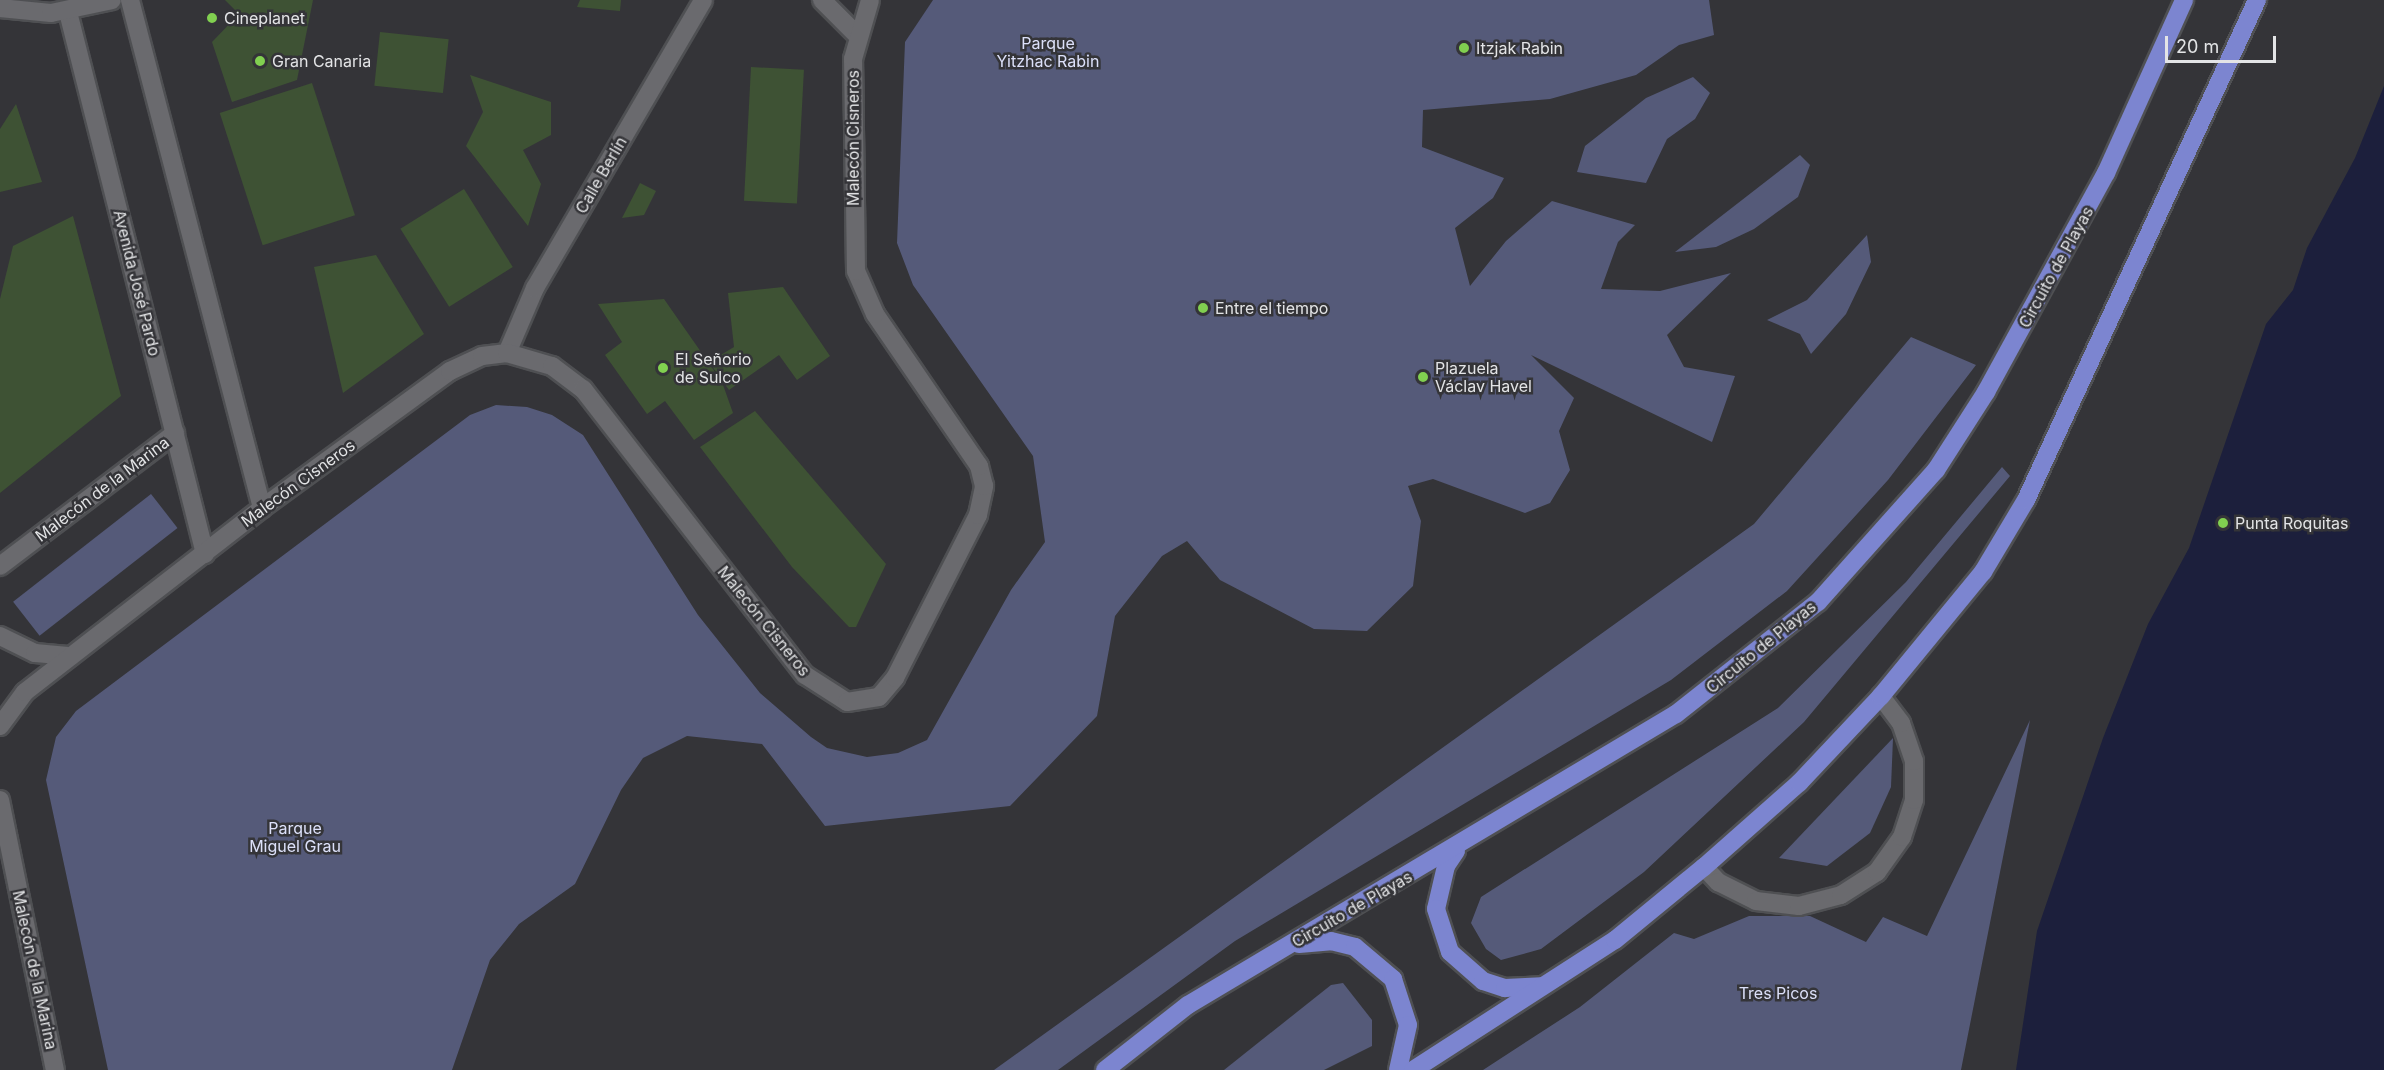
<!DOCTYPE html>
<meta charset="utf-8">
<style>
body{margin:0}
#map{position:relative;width:2384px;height:1070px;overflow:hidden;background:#343438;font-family:Inter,sans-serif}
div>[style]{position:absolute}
.green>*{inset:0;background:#555a79;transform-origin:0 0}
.water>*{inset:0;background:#1c1f3c}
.building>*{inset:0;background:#3e5234;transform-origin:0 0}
.roads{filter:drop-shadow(2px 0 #4f5053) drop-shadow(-2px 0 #4f5053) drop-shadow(0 2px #4f5053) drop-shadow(0 -2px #4f5053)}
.service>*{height:18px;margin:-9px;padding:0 9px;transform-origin:9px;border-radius:9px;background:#6a6a6e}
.minor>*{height:18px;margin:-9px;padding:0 9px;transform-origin:9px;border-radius:9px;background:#6a6a6e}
.tertiary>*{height:18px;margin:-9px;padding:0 9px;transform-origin:9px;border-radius:9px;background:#6a6a6e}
.secondary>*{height:18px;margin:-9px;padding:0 9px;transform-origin:9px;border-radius:9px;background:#6a6a6e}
.trunk>*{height:18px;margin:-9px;padding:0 9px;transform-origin:9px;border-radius:9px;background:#7c85d0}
.dots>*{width:16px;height:16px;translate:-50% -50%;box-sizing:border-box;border:3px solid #343438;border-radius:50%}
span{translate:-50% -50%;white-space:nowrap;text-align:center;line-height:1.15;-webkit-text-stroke:5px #343438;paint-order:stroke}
.poi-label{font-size:16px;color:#e3e4e6}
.left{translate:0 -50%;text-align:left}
.park-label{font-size:16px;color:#dce0f9}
.street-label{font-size:16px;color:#e3e4e6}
.scale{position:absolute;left:2165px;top:36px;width:111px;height:27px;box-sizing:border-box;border:3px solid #e3e4e6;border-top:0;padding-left:8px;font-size:18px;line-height:21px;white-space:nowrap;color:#e3e4e6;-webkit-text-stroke:4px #343438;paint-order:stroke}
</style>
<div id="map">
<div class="green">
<div style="clip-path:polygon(933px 0,1709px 0,1714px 35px,1679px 45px,1636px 75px,1550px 99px,1423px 110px,1422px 147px,1504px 178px,1493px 198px,1455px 228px,1470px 286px,1506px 241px,1552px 201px,1635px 225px,1618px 242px,1601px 289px,1660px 291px,1731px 273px,1667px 335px,1684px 367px,1735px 376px,1712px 442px,1531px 355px,1574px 398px,1559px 431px,1570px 470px,1550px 503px,1525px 513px,1433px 479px,1408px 486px,1421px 521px,1413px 586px,1367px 631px,1314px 629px,1220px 580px,1187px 541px,1162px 556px,1115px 616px,1097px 716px,1010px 806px,825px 826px,762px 744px,687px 736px,643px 758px,621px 790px,575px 884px,519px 924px,490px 960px,452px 1070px,108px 1070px,46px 780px,56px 737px,76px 711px,470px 415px,496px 405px,527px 407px,552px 415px,583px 435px,698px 615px,760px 693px,811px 737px,827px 748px,867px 757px,898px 753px,927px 740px,1011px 590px,1045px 542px,1033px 456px,913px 285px,897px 243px,905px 42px)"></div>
<div style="clip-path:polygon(1693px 77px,1710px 93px,1695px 119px,1667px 139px,1646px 183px,1577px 172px,1585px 146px,1646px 98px)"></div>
<div style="clip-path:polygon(1800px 155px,1810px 165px,1798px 197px,1754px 229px,1716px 247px,1675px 252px)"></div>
<div style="clip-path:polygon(1867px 235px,1871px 262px,1846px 314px,1811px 354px,1800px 334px,1767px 320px,1807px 300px)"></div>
<div style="clip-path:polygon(1911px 337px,1976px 365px,1888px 480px,1787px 591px,1671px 680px,1235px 941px,1058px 1070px,994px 1070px,1754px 524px)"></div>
<div style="clip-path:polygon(2002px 467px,2010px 476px,1804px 722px,1644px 872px,1541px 949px,1501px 960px,1486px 949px,1471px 923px,1481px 897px,1778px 708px,1906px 582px)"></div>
<div style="left:151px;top:494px;width:43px;height:175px;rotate:52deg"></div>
<div style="clip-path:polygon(2030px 720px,1961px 1070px,1483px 1070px,1580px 1007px,1674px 933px,1694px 939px,1749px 916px,1810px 916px,1866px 942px,1883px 917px,1927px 936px)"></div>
<div style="clip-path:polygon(1893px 738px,1891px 787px,1870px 833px,1827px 866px,1779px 858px)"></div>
<div style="clip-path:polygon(1343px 983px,1372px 1020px,1372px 1046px,1324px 1070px,1224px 1070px,1331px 985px)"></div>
</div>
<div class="water">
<div style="clip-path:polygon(2384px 86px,2384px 1070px,2016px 1070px,2037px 931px,2103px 738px,2148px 624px,2189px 548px,2266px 324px,2293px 290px,2307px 248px,2355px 158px)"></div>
</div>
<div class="building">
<div style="clip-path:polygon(225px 0,313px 0,297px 80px,232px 102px,212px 42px,239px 14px)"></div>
<div style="clip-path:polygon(580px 0,621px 0,620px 11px,577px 7px)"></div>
<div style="left:380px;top:32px;width:69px;height:54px;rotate:6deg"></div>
<div style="left:751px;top:67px;width:53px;height:134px;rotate:3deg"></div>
<div style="clip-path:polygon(470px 75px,551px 102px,551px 135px,523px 150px,541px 184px,528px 226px,466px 146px,483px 112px)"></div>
<div style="left:312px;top:83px;width:139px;height:97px;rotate:72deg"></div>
<div style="clip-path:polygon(16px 104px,42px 182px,0 192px,0 129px)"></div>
<div style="clip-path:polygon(640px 183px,656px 191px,644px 215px,622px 218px)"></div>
<div style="left:464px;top:189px;width:92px;height:75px;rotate:58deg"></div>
<div style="clip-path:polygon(73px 216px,121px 396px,0 493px,0 299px,13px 246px)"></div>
<div style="clip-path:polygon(376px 255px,424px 334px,343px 393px,314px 267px)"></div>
<div style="clip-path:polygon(783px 287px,830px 356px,797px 380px,779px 355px,729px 390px,709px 362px,734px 347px,728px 293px)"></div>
<div style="clip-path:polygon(664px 299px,722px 382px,733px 413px,694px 440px,665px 401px,647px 414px,605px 355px,622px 342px,598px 304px)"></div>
<div style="clip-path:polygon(755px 411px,886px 564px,856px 627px,849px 627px,792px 567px,700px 447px)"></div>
</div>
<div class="roads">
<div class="service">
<div style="left:1704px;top:867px;width:21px;rotate:47deg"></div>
<div style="left:1718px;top:882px;width:42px;rotate:26.6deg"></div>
<div style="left:1756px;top:901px;width:43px;rotate:6.6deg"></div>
<div style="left:1799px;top:906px;width:43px;rotate:-14.7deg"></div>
<div style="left:1841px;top:895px;width:43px;rotate:-32.6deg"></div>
<div style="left:1877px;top:872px;width:43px;rotate:-54.5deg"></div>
<div style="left:1902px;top:837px;width:39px;rotate:-72deg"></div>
<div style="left:1914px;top:800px;width:39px;rotate:-90deg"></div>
<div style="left:1914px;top:761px;width:40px;rotate:-108.9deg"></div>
<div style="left:1901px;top:723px;width:34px;rotate:-127deg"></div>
</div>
<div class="minor">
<div style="left:822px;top:0;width:48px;rotate:45deg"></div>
<div style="left:507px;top:353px;width:71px;rotate:-66.7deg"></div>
<div style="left:535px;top:288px;width:333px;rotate:-59.7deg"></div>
<div style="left:0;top:566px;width:220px;rotate:-37.2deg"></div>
<div style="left:0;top:636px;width:39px;rotate:26deg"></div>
<div style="left:35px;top:653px;width:36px;rotate:5deg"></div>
</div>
<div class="tertiary">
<div style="left:130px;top:0;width:525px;rotate:75.43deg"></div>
<div style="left:68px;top:12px;width:559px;rotate:75.81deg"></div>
<div style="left:0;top:726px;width:42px;rotate:-53.7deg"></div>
<div style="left:25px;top:692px;width:300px;rotate:-37.8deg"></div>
<div style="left:262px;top:508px;width:233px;rotate:-36.1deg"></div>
<div style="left:450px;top:371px;width:35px;rotate:-25deg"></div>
<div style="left:482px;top:356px;width:25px;rotate:-7deg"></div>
<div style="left:507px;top:353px;width:47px;rotate:16.1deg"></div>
<div style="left:552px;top:366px;width:39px;rotate:37deg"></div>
<div style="left:583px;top:389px;width:362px;rotate:52.2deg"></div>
<div style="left:805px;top:675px;width:50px;rotate:32.7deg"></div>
<div style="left:847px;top:702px;width:32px;rotate:-9deg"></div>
<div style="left:879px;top:697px;width:25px;rotate:-50deg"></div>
<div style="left:895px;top:678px;width:183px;rotate:-63deg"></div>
<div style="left:978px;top:515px;width:30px;rotate:-78deg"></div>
<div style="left:984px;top:486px;width:21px;rotate:-104deg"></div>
<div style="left:979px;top:466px;width:184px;rotate:-124.4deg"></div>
<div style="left:875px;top:314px;width:47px;rotate:-113.8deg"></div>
<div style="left:856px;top:271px;width:212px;rotate:-90.8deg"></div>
<div style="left:853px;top:59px;width:61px;rotate:-73.9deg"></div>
<div style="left:0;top:800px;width:276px;rotate:78.5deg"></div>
</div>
<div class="secondary">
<div style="left:0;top:8px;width:51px;rotate:5.6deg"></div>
<div style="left:51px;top:13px;width:62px;rotate:-12deg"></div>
</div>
<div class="trunk">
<div style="left:1456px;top:851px;width:18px;rotate:124deg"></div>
<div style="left:1446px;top:866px;width:44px;rotate:103.1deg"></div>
<div style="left:1436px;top:909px;width:45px;rotate:72deg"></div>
<div style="left:1450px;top:952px;width:44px;rotate:41.3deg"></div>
<div style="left:1483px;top:981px;width:23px;rotate:18deg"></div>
<div style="left:1505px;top:988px;width:36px;rotate:-3deg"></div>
<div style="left:1299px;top:944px;width:32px;rotate:-5deg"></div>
<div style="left:1331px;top:941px;width:25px;rotate:14deg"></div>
<div style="left:1355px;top:947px;width:50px;rotate:40.1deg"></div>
<div style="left:1393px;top:979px;width:48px;rotate:71.9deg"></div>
<div style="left:1408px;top:1025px;width:46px;rotate:102.5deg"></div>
<div style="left:1105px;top:1070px;width:105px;rotate:-38.1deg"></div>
<div style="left:1188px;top:1005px;width:568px;rotate:-30.81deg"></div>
<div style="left:1676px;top:714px;width:181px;rotate:-38.3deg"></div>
<div style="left:1818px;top:602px;width:177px;rotate:-48.2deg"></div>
<div style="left:1936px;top:470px;width:93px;rotate:-57.3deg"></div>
<div style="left:1986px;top:392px;width:250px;rotate:-61.3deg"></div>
<div style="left:2106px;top:173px;width:190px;rotate:-65.7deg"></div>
<div style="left:1413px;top:1070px;width:240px;rotate:-32.8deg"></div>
<div style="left:1615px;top:940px;width:115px;rotate:-39.4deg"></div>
<div style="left:1704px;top:867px;width:127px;rotate:-41.5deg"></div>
<div style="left:1799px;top:783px;width:120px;rotate:-46.7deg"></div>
<div style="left:1881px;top:696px;width:161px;rotate:-50.6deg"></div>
<div style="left:1983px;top:572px;width:84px;rotate:-59.2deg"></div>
<div style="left:2026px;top:500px;width:551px;rotate:-65.2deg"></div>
</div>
</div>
<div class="dots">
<div style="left:212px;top:18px;background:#81d050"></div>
<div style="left:1464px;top:48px;background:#81d050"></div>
<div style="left:260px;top:61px;background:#81d050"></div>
<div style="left:1203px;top:308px;background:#81d050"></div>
<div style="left:663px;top:368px;background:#81d050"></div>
<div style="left:1423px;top:377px;background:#81d050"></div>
<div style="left:2223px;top:523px;background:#81d050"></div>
</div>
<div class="poi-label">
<span class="left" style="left:224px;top:18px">Cineplanet</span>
<span class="left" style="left:1476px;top:48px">Itzjak Rabin</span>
<span class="left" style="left:272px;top:61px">Gran Canaria</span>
<span class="left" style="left:1215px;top:308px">Entre el tiempo</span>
<span class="left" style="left:675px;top:368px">El Señorio<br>de Sulco</span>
<span class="left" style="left:1435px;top:377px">Plazuela<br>Václav Havel</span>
<span class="left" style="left:2235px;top:523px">Punta Roquitas</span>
</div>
<div class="park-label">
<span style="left:1048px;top:52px">Parque<br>Yitzhac Rabin</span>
<span style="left:295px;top:837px">Parque<br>Miguel Grau</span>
<span style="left:1778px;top:993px">Tres Picos</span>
</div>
<div class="street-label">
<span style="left:853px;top:138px;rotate:-90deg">Malecón Cisneros</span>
<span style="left:601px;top:175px;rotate:-60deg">Calle Berlín</span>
<span style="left:2056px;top:267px;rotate:-61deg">Circuito de Playas</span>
<span style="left:137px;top:283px;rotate:76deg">Avenida José Pardo</span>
<span style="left:298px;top:483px;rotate:-36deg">Malecón Cisneros</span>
<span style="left:102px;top:489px;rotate:-37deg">Malecón de la Marina</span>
<span style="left:764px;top:621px;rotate:51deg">Malecón Cisneros</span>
<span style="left:1761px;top:647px;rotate:-39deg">Circuito de Playas</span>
<span style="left:1352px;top:909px;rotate:-30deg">Circuito de Playas</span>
<span style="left:35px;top:970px;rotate:78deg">Malecón de la Marina</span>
</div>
<div class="scale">20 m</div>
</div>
